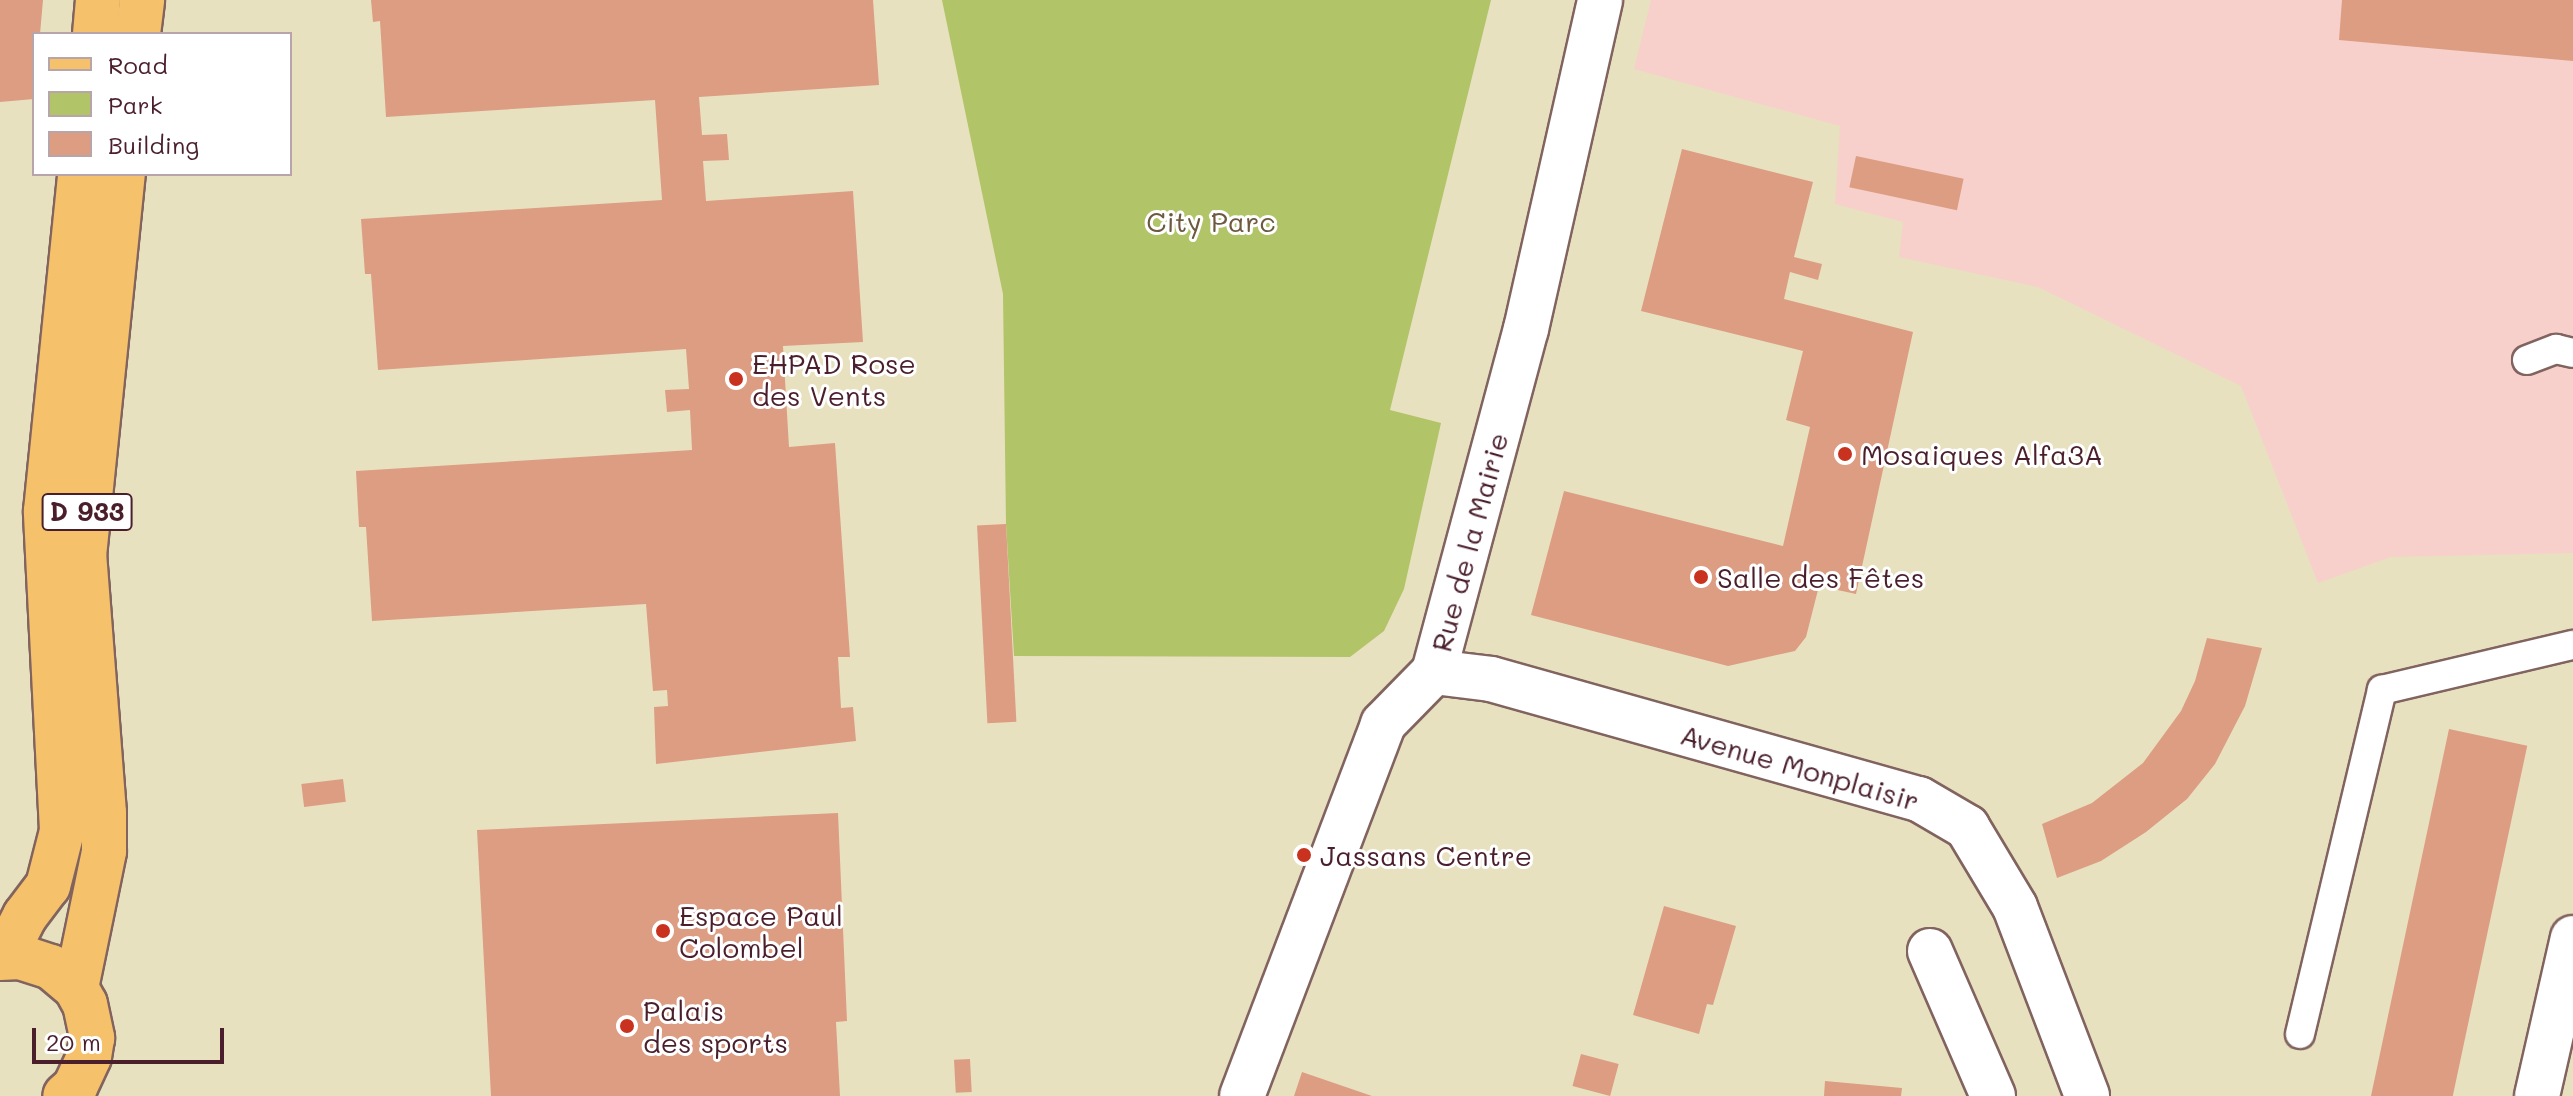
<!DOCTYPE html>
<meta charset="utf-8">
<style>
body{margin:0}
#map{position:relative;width:2573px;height:1096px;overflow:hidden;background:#e8e1bf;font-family:Mali,sans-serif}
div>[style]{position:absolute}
.built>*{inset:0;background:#f7d0cb}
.green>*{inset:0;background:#b1c467}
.building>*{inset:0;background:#dc9d82;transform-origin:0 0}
.roads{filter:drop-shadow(2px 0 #81635f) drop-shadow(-2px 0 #81635f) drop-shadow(0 2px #81635f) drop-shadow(0 -2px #81635f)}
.service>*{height:28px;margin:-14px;padding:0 14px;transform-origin:14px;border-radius:14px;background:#fff}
.minor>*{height:44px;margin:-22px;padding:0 22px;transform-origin:22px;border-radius:22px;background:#fff}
.primary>*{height:44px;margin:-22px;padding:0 22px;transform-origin:22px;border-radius:22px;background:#f5c16b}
.dots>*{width:22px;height:22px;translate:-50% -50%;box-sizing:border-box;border:4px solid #fff;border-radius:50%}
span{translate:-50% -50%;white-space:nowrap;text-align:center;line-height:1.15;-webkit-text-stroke:6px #fff;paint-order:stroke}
.shield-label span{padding:2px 6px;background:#fff;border:2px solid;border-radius:6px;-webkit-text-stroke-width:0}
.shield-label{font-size:26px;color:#4a1f2b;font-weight:700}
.park-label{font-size:28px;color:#6e5940}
.poi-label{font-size:28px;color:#4a1f2b}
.left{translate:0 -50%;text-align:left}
.street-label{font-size:28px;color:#4a1f2b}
.legend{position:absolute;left:32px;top:32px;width:260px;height:144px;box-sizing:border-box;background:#fff;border:2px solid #b7a5aa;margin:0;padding:10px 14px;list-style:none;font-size:24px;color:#4a1f2b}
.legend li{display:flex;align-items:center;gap:16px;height:40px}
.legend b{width:40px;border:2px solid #b7a5aa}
.scale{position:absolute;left:32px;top:1028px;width:192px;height:36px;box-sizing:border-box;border:4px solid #4a1f2b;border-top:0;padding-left:10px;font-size:24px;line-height:28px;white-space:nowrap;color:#4a1f2b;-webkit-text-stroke:6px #fff;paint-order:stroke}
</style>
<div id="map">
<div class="built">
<div style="clip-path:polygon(1651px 0,2573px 0,2573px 553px,2391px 557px,2318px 583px,2241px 386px,2038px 287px,1899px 257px,1903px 222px,1835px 204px,1840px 126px,1634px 69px)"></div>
</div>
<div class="green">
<div style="clip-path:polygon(942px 0,1491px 0,1390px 410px,1441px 423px,1404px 589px,1384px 631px,1350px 657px,1014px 656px,1006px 524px,1003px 294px)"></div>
</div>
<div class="building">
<div style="clip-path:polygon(0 0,43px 0,40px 34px,34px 34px,34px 99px,0 102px)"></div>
<div style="clip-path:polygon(371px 0,873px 0,879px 85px,699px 97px,702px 135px,727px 134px,729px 160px,703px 161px,706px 201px,853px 191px,863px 342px,783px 346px,789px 447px,835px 443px,850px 657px,838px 657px,841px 708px,853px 707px,856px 741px,656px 764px,654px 707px,668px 706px,667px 690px,653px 691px,646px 604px,372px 621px,366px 527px,359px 527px,356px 471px,692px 450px,690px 410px,667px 412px,665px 390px,689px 389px,686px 349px,378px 370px,371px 274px,365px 274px,361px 219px,662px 200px,655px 100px,386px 117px,380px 21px,373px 22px)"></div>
<div style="clip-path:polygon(2342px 0,2573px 0,2573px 61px,2339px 40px)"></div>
<div style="clip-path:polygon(1682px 149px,1813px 182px,1794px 257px,1822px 264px,1818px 280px,1790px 272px,1784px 299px,1913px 332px,1856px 594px,1819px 586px,1806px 637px,1795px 651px,1728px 666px,1531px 615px,1564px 491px,1783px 546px,1810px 427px,1786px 420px,1803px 351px,1641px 311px)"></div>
<div style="left:1856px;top:156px;width:110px;height:32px;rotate:12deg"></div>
<div style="left:1006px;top:524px;width:198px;height:29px;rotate:87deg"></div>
<div style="clip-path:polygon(2207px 638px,2262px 648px,2245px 706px,2215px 764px,2187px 799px,2146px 832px,2101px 861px,2057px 878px,2042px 824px,2092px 803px,2143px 763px,2181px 711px,2195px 681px)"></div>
<div style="left:2449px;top:729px;width:80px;height:376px;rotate:12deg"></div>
<div style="left:343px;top:779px;width:23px;height:42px;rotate:83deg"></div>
<div style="clip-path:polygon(838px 813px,847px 1021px,836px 1022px,840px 1096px,491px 1096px,477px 830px)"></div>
<div style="clip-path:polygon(1664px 906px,1736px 926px,1713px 1005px,1707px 1004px,1699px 1034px,1633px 1015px)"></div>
<div style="left:1581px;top:1054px;width:39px;height:33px;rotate:15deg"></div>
<div style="left:970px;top:1059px;width:33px;height:16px;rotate:87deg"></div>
<div style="clip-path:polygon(1302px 1072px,1372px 1096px,1294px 1096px)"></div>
<div style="clip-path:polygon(1825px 1081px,1902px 1088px,1901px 1096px,1824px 1096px)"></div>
</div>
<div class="roads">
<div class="service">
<div style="left:2527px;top:360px;width:31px;rotate:-21deg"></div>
<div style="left:2556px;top:349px;width:17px;rotate:13deg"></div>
<div style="left:2300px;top:1034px;width:354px;rotate:-76.6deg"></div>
<div style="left:2382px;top:690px;width:196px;rotate:-13.3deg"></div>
</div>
<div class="minor">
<div style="left:1434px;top:672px;width:57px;rotate:7deg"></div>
<div style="left:1491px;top:679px;width:445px;rotate:15.7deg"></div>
<div style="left:1919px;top:799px;width:56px;rotate:30.3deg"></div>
<div style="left:1967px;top:827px;width:93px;rotate:59deg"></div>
<div style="left:2015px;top:907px;width:202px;rotate:69.1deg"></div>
<div style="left:1930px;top:951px;width:158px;rotate:66.5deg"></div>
<div style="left:1242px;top:1096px;width:398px;rotate:-69.2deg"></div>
<div style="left:1383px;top:724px;width:73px;rotate:-45.6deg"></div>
<div style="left:1434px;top:672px;width:355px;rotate:-75deg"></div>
<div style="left:1526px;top:329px;width:337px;rotate:-77.3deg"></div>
<div style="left:2537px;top:1096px;width:162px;rotate:-77.2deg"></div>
</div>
<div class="primary">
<div style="left:95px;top:34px;width:34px;rotate:-85deg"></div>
<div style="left:138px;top:34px;width:34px;rotate:-83deg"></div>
<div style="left:4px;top:957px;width:46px;rotate:-62.9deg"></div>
<div style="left:25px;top:916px;width:38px;rotate:-53deg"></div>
<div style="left:48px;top:886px;width:57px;rotate:-75.7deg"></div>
<div style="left:62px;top:831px;width:320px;rotate:-92.9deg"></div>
<div style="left:46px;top:511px;width:339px;rotate:-84.2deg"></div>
<div style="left:0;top:958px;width:20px;rotate:-3deg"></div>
<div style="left:20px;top:957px;width:33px;rotate:18deg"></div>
<div style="left:51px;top:967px;width:33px;rotate:40deg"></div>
<div style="left:76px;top:988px;width:18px;rotate:61deg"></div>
<div style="left:85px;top:1004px;width:35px;rotate:78deg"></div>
<div style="left:92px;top:1038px;width:19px;rotate:99deg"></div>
<div style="left:89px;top:1057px;width:33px;rotate:115deg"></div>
<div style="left:75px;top:1087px;width:13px;rotate:138deg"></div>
<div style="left:76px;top:988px;width:140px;rotate:-78.4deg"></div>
<div style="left:104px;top:851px;width:38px;rotate:-90deg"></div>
<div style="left:104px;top:813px;width:258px;rotate:-94.4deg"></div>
<div style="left:84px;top:556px;width:384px;rotate:-84.2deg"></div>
</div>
</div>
<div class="dots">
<div style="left:736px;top:379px;background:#c8321e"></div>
<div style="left:1845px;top:454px;background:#c8321e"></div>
<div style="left:1701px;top:577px;background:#c8321e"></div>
<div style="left:1304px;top:855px;background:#c8321e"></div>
<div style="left:663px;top:931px;background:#c8321e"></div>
<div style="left:627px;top:1026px;background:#c8321e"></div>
</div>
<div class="shield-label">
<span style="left:87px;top:512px">D 933</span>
</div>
<div class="park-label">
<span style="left:1211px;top:221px">City Parc</span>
</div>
<div class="poi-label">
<span class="left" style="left:752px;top:379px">EHPAD Rose<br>des Vents</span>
<span class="left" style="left:1861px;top:454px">Mosaiques Alfa3A</span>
<span class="left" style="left:1717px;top:577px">Salle des Fêtes</span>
<span class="left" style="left:1320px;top:855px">Jassans Centre</span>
<span class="left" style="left:679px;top:931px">Espace Paul<br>Colombel</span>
<span class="left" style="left:643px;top:1026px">Palais<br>des sports</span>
</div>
<div class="street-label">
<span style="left:1469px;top:542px;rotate:-75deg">Rue de la Mairie</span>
<span style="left:1800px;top:767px;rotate:16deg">Avenue Monplaisir</span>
</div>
<ul class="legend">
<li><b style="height:10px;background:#f5c16b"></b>Road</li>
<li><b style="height:22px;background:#b1c467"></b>Park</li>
<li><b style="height:22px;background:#dc9d82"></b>Building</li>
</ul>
<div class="scale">20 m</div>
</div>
